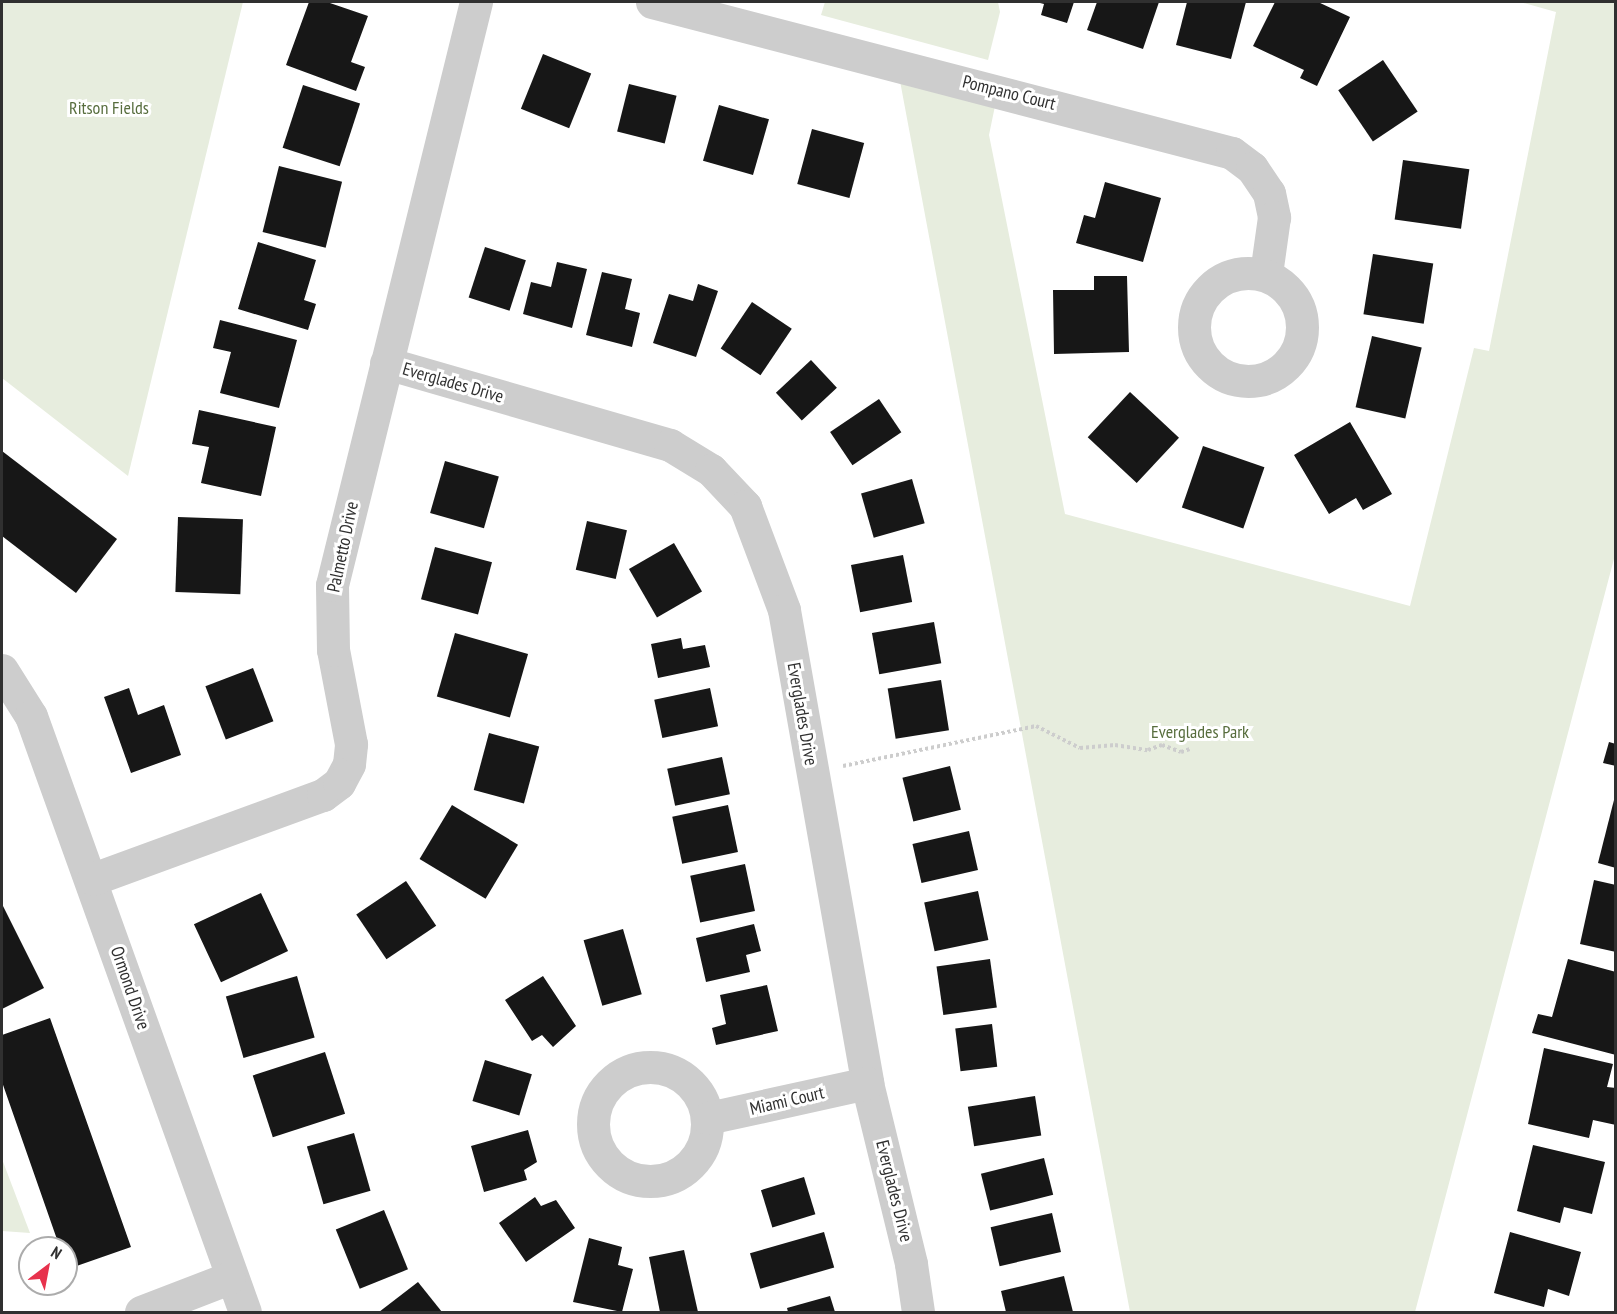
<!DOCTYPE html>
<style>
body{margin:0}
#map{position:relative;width:1617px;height:1314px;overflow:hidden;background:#fff;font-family:"PT Sans Narrow",sans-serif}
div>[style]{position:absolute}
.green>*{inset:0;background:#e7edde}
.building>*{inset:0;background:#171717;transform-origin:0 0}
.path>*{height:4px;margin-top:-2px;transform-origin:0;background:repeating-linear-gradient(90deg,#cdcdcd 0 3px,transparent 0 6px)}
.minor>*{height:33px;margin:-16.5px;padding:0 16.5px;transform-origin:16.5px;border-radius:16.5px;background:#cdcdcd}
.minor>.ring{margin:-16.5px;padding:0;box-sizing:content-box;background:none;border:33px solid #cdcdcd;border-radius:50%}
span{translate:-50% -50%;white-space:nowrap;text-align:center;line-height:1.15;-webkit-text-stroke:6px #fff;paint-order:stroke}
.street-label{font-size:18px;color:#303030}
.park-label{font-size:18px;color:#576d3d}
.frame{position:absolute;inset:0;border:3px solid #303030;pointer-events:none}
.north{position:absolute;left:18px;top:1236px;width:60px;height:60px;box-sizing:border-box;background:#fff;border:2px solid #acacac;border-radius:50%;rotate:32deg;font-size:16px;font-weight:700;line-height:24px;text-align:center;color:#303030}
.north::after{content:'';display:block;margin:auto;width:21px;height:27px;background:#e7324d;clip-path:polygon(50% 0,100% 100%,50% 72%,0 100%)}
</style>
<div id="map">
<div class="green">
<div style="clip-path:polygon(2px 2px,243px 2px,128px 476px,2px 378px)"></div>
<div style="clip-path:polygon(825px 2px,998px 2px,1000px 12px,988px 60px,821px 15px)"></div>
<div style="clip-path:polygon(1520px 2px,1615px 2px,1615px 555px,1415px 1312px,1130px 1312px,900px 81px,995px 106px,989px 135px,1065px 514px,1410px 606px,1474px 348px,1489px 351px,1556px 12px)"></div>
<div style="clip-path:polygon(2px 1159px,30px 1233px,2px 1231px)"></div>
</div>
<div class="building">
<div style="clip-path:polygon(309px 2px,327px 2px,368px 16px,351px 62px,365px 67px,356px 91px,286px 65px)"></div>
<div style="clip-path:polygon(1036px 2px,1074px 2px,1067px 23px,1041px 15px,1044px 4px)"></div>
<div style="clip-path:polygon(1097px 2px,1159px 2px,1143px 49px,1087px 30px)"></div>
<div style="clip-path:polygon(1187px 2px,1246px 2px,1231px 59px,1176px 45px)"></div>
<div style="clip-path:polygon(1275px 2px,1318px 2px,1350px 17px,1317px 86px,1300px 78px,1304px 70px,1253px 46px)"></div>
<div style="left:543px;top:54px;width:52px;height:59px;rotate:22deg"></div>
<div style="left:1383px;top:60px;width:62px;height:54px;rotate:56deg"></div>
<div style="left:629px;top:84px;width:49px;height:49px;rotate:14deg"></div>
<div style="left:303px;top:85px;width:60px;height:66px;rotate:18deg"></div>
<div style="left:719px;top:105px;width:52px;height:58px;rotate:16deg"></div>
<div style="left:812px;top:129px;width:54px;height:57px;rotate:15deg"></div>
<div style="left:1403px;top:160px;width:67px;height:60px;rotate:8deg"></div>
<div style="left:279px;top:166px;width:65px;height:68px;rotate:14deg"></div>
<div style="clip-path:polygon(1105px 182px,1161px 198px,1143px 262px,1076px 243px,1084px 215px,1095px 218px)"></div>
<div style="clip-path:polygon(258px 242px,316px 260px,304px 300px,316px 304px,308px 330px,238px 309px)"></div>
<div style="left:485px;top:247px;width:43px;height:53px;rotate:18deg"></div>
<div style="left:1373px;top:254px;width:61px;height:61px;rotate:9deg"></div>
<div style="clip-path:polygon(557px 262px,587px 269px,572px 328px,523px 314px,531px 282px,551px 287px)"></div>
<div style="clip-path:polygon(602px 272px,632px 279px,625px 309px,640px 313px,632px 347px,586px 335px)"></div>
<div style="clip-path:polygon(1094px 276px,1127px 276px,1129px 352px,1054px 354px,1053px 290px,1094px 290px)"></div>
<div style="clip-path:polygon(698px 284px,718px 291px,696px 357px,653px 343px,669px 294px,693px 301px)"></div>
<div style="left:752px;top:302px;width:48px;height:56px;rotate:34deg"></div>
<div style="clip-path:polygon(220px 320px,297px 340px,279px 408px,220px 393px,231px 352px,213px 348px)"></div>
<div style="left:1372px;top:336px;width:51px;height:73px;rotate:13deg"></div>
<div style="left:811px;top:360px;width:38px;height:48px;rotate:47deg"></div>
<div style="left:1130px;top:392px;width:67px;height:62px;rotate:43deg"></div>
<div style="left:879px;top:399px;width:40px;height:59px;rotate:56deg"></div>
<div style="clip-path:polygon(199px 410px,276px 427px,261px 496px,201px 483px,209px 447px,192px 444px)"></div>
<div style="clip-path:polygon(1350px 422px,1392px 494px,1363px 510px,1356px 498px,1329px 514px,1294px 455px)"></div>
<div style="left:1203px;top:446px;width:65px;height:65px;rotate:19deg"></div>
<div style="clip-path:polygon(2px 451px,117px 539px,76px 593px,2px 536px)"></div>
<div style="left:445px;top:461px;width:56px;height:54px;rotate:16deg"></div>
<div style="left:912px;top:479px;width:46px;height:53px;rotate:74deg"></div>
<div style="left:178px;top:517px;width:65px;height:75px;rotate:2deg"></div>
<div style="left:587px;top:521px;width:41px;height:50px;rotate:13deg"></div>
<div style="left:674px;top:543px;width:56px;height:52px;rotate:60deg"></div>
<div style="left:435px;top:547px;width:59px;height:54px;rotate:15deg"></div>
<div style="left:903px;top:555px;width:48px;height:53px;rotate:79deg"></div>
<div style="left:934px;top:622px;width:42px;height:63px;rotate:80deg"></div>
<div style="left:455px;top:633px;width:76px;height:66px;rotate:16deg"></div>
<div style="clip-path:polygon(681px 638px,683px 649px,705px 645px,710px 667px,658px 678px,651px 644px)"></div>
<div style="left:253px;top:668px;width:57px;height:51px;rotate:69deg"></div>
<div style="left:941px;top:680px;width:51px;height:54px;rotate:81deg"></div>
<div style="clip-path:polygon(129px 688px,138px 715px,164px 705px,181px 755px,131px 773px,104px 697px)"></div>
<div style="left:710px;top:688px;width:39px;height:57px;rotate:78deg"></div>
<div style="left:489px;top:733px;width:52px;height:59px;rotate:15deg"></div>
<div style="clip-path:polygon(1609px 742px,1616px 744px,1616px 766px,1603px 763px)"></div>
<div style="left:722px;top:757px;width:38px;height:56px;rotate:78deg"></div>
<div style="left:950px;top:766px;width:45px;height:49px;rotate:76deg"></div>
<div style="clip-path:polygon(1615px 796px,1616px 797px,1616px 868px,1598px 863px)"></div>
<div style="left:452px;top:805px;width:77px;height:63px;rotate:31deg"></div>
<div style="left:728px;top:805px;width:48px;height:57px;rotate:78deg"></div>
<div style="left:969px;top:831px;width:40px;height:58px;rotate:77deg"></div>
<div style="left:745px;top:864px;width:48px;height:56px;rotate:78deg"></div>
<div style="clip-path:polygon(1594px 880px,1616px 885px,1616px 952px,1580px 944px)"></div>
<div style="left:406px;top:881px;width:54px;height:60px;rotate:56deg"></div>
<div style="left:978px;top:891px;width:50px;height:55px;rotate:78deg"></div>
<div style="left:261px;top:893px;width:64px;height:74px;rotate:65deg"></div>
<div style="clip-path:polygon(2px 904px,44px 988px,2px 1009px)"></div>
<div style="clip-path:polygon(754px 924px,761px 951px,746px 955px,750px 972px,706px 982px,696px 938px)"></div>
<div style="left:623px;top:929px;width:68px;height:41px;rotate:74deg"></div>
<div style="left:990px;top:959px;width:49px;height:54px;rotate:82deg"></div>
<div style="clip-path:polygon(1568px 959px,1616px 972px,1616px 1055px,1532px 1033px,1538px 1014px,1552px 1017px)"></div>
<div style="left:297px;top:976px;width:64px;height:74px;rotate:74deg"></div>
<div style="clip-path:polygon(543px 976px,576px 1026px,553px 1047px,542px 1035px,532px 1041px,505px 1000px)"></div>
<div style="clip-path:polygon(767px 985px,778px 1031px,716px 1045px,712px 1028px,726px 1024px,720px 995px)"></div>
<div style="clip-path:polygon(50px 1018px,131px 1247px,68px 1269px,66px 1248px,60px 1248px,2px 1082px,2px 1035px)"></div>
<div style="left:992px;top:1024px;width:43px;height:37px;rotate:83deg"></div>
<div style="clip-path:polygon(1544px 1048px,1613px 1064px,1607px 1087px,1616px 1088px,1616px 1125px,1593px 1120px,1589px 1138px,1528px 1124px)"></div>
<div style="left:325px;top:1052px;width:65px;height:76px;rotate:72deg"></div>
<div style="left:485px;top:1060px;width:49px;height:43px;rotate:17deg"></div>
<div style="left:1035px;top:1096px;width:40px;height:68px;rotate:81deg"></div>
<div style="clip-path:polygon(528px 1130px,537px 1162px,524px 1170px,527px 1180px,484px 1192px,471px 1146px)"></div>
<div style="left:354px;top:1133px;width:60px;height:49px;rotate:74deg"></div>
<div style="clip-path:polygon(1533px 1145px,1605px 1162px,1592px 1214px,1564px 1207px,1560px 1223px,1517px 1211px)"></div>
<div style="left:1044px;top:1158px;width:38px;height:65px;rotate:76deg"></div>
<div style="left:804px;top:1177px;width:39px;height:45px;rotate:73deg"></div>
<div style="clip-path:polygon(535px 1197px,541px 1206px,556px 1200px,575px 1228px,526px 1262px,499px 1223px)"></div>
<div style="left:384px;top:1210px;width:64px;height:52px;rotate:68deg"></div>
<div style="left:1052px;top:1213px;width:40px;height:63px;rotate:77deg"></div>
<div style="left:824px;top:1232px;width:37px;height:77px;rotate:74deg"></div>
<div style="clip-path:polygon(1510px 1232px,1581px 1252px,1569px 1296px,1548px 1289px,1544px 1307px,1494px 1293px)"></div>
<div style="clip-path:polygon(589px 1238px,622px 1247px,618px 1265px,633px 1269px,622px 1312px,573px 1302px)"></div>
<div style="clip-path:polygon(684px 1250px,698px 1312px,660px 1312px,649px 1257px)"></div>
<div style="clip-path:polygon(1064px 1276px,1073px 1312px,1006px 1312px,1001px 1291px)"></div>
<div style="clip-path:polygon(418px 1282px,442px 1312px,379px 1312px)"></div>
<div style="clip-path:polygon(830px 1296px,835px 1312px,788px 1312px,787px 1308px)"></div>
</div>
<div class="path">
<div style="left:843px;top:766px;width:197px;rotate:-11.7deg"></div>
<div style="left:1036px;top:726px;width:49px;rotate:26.6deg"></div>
<div style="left:1080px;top:748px;width:35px;rotate:-5deg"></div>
<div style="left:1115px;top:745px;width:33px;rotate:9deg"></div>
<div style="left:1148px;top:750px;width:15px;rotate:-20deg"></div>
<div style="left:1162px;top:745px;width:20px;rotate:20deg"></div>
<div style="left:1181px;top:752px;width:9px;rotate:-18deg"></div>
</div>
<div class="minor">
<div style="left:652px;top:2px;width:599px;rotate:14.59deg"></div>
<div style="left:1232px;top:153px;width:25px;rotate:37deg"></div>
<div style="left:1252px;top:168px;width:30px;rotate:56deg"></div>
<div style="left:1269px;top:193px;width:25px;rotate:78deg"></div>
<div style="left:1274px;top:217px;width:58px;rotate:98deg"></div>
<div class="ring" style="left:1194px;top:273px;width:75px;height:75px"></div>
<div style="left:386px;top:363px;width:296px;rotate:16.1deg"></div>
<div style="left:670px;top:445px;width:48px;rotate:31.4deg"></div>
<div style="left:711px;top:470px;width:50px;rotate:46.6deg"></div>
<div style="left:745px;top:506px;width:111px;rotate:69.4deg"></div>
<div style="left:784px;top:610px;width:480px;rotate:80deg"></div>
<div style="left:867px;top:1083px;width:186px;rotate:76.3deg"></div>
<div style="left:911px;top:1264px;width:49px;rotate:81.7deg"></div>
<div style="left:2px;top:670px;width:54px;rotate:57.8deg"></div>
<div style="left:31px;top:716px;width:633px;rotate:70.25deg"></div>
<div style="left:93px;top:879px;width:245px;rotate:-20.1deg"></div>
<div style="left:323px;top:795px;width:20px;rotate:-37deg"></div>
<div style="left:339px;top:783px;width:21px;rotate:-62deg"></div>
<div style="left:349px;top:764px;width:20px;rotate:-84deg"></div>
<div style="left:351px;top:744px;width:96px;rotate:-100.8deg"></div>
<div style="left:333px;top:650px;width:65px;rotate:-90.9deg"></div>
<div style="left:332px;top:585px;width:601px;rotate:-76.13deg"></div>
<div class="ring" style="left:593px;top:1067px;width:81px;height:81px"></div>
<div style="left:708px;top:1118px;width:163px;rotate:-12.4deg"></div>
<div style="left:141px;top:1312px;width:94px;rotate:-21.1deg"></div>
</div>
<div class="street-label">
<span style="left:1009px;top:93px;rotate:14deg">Pompano Court</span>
<span style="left:453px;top:383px;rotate:16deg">Everglades Drive</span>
<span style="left:343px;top:547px;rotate:-78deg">Palmetto Drive</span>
<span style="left:802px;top:714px;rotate:80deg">Everglades Drive</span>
<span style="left:130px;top:988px;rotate:71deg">Ormond Drive</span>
<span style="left:787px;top:1101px;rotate:-13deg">Miami Court</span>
<span style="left:894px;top:1191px;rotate:76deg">Everglades Drive</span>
</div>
<div class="park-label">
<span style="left:109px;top:108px">Ritson Fields</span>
<span style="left:1200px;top:732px">Everglades Park</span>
</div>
<div class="frame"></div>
<div class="north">N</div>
</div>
